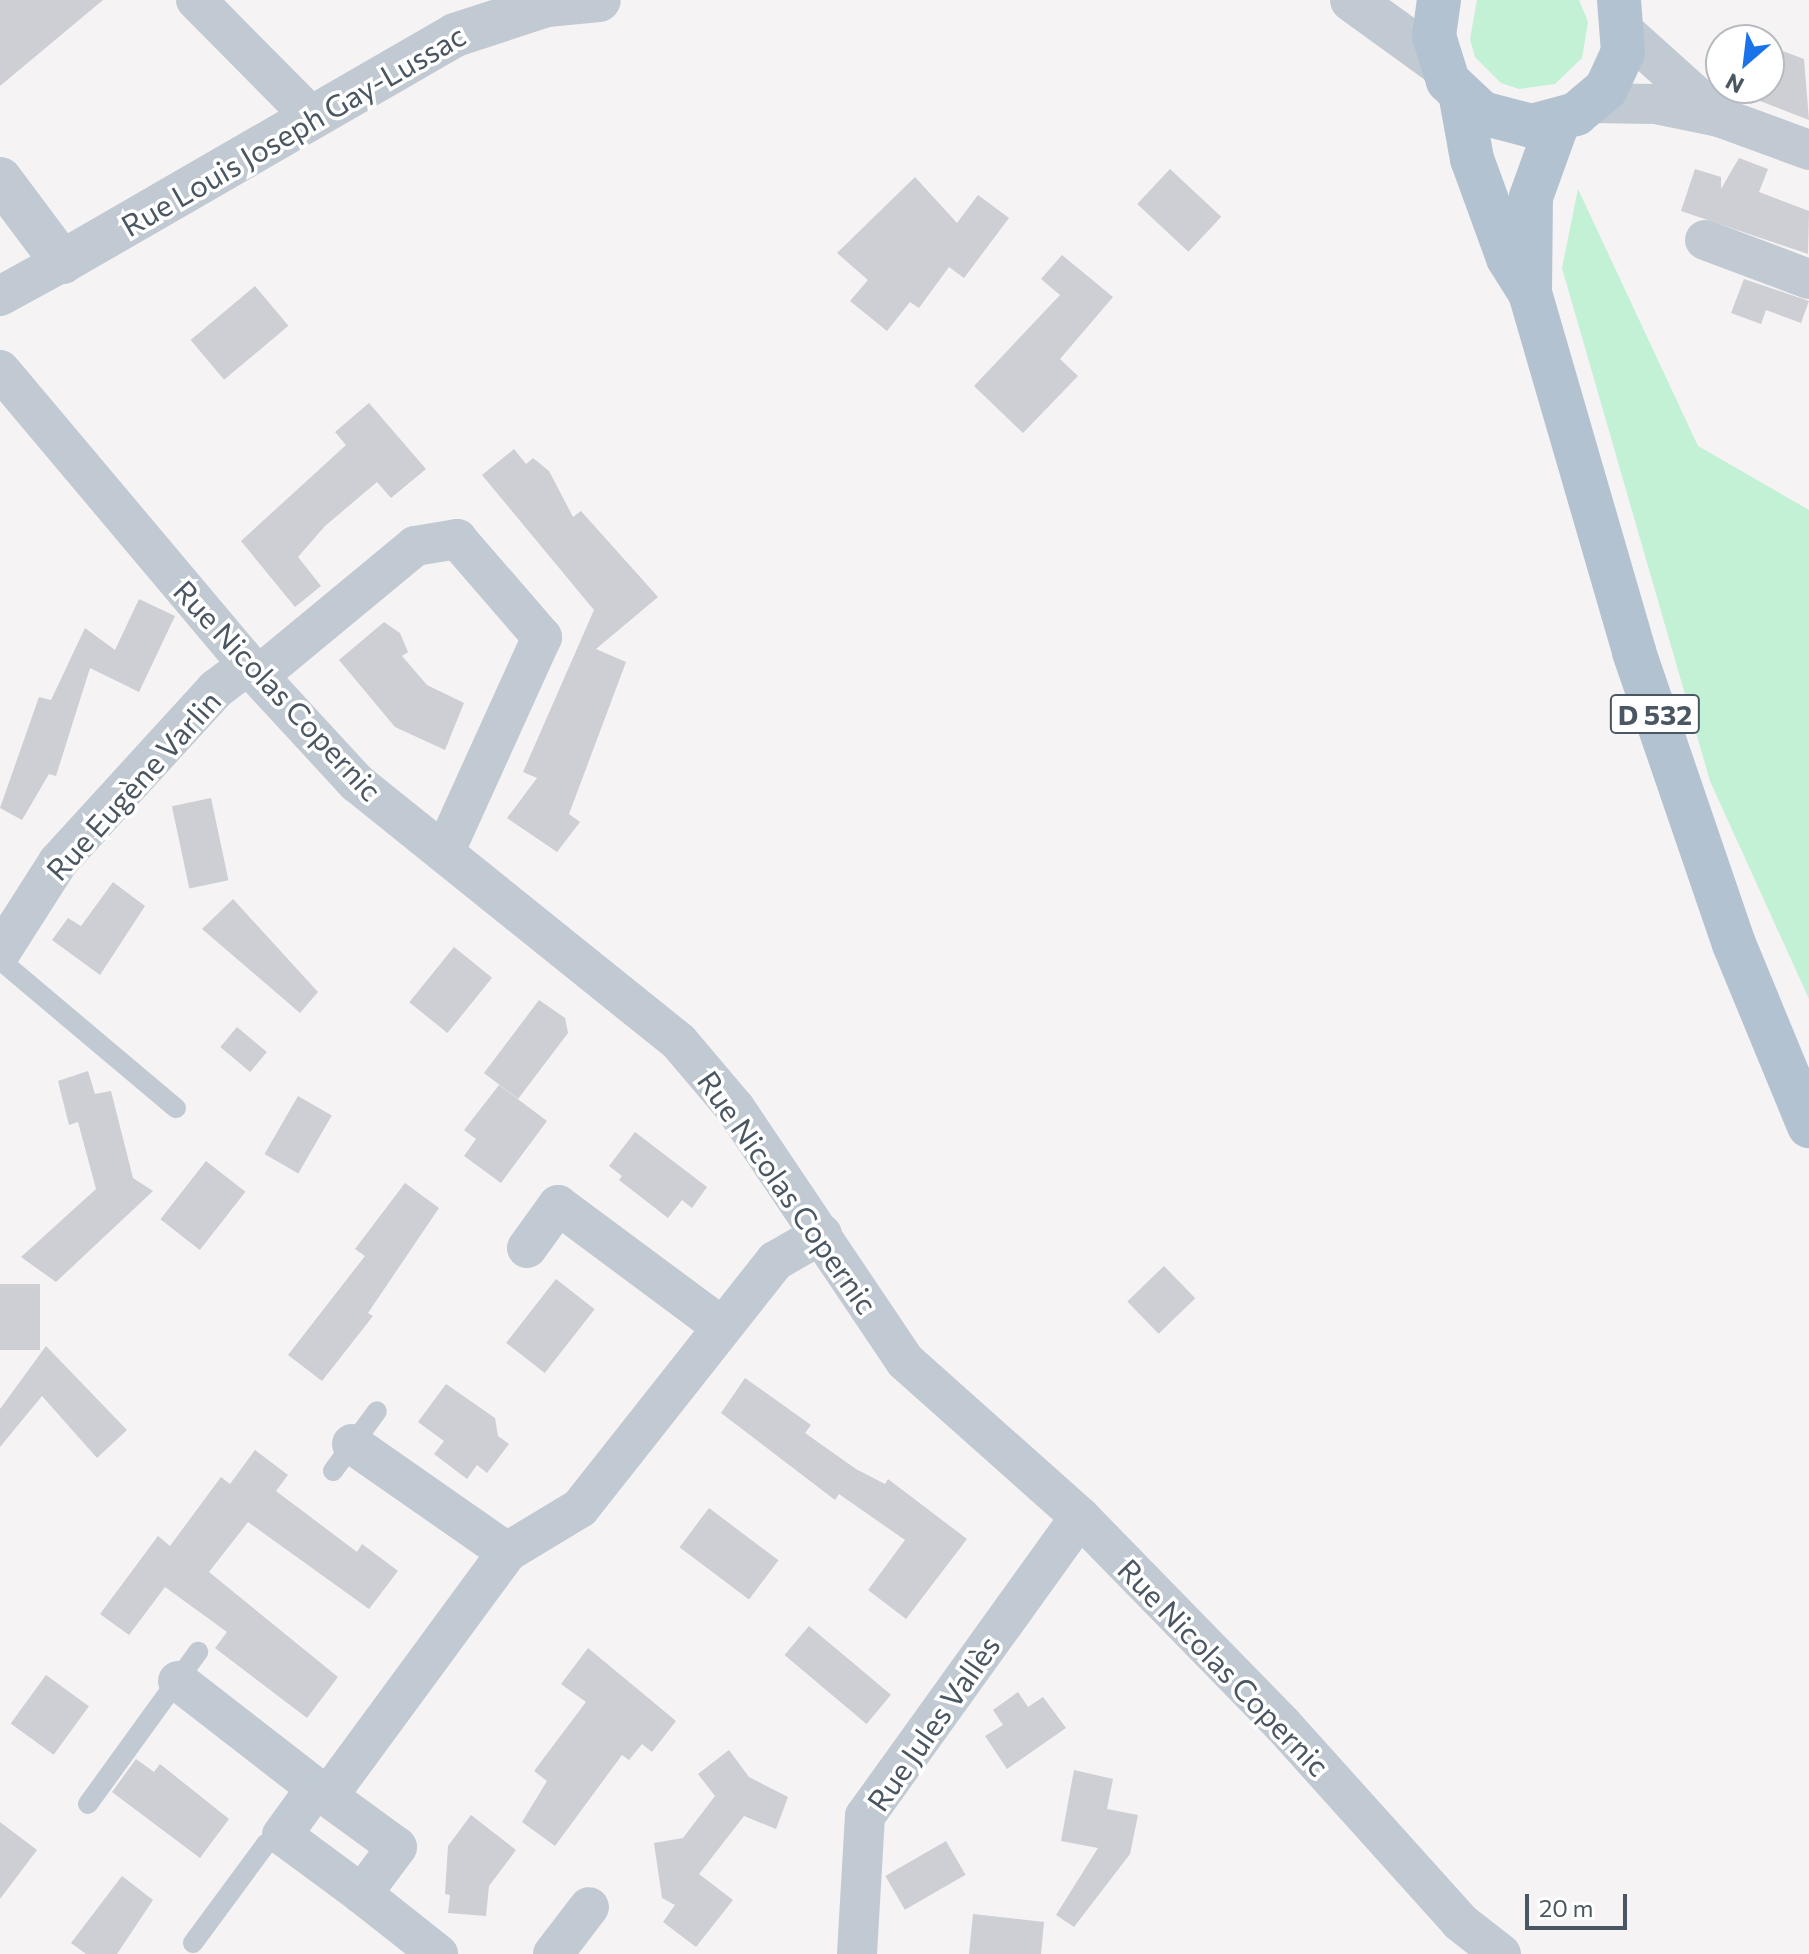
<!DOCTYPE html>
<meta charset="utf-8">
<style>
body{margin:0}
#map{position:relative;width:1809px;height:1954px;overflow:hidden;background:#f5f3f3;font-family:Commissioner,sans-serif}
div>[style]{position:absolute}
.green>*{inset:0;background:#c3f1d5}
.building>*{inset:0;background:#cdcfd5;transform-origin:0 0}
.service>*{height:20px;margin:-10px;padding:0 10px;transform-origin:10px;border-radius:10px;background:#c1cad2}
.minor>*{height:40px;margin:-20px;padding:0 20px;transform-origin:20px;border-radius:20px;background:#c1cad2}
.tertiary>*{height:44px;margin:-22px;padding:0 22px;transform-origin:22px;border-radius:22px;background:#c1cad2}
.primary>*{height:44px;margin:-22px;padding:0 22px;transform-origin:22px;border-radius:22px;background:#b3c2d1}
span{translate:-50% -50%;white-space:nowrap;text-align:center;line-height:1.15;-webkit-text-stroke:7px #fff;paint-order:stroke}
.shield-label span{padding:2px 6px;background:#fff;border:2px solid;border-radius:6px;-webkit-text-stroke-width:0}
.shield-label{font-size:28px;color:#4a5661;font-weight:700}
.street-label{font-size:30px;color:#4a5661}
.north{position:absolute;left:1705px;top:24px;width:80px;height:80px;box-sizing:border-box;background:#fff;border:2px solid #b7bbc0;border-radius:50%;rotate:208deg;font-size:22px;font-weight:700;line-height:32px;text-align:center;color:#4a5661}
.north::after{content:'';display:block;margin:auto;width:28px;height:36px;background:#1a73e8;clip-path:polygon(50% 0,100% 100%,50% 72%,0 100%)}
.scale{position:absolute;left:1525px;top:1894px;width:102px;height:36px;box-sizing:border-box;border:4px solid #4a5661;border-top:0;padding-left:10px;font-size:24px;line-height:28px;white-space:nowrap;color:#4a5661;-webkit-text-stroke:6px #fff;paint-order:stroke}
</style>
<div id="map">
<div class="green">
<div style="clip-path:polygon(1477px 0,1579px 0,1588px 22px,1582px 58px,1555px 84px,1519px 89px,1501px 83px,1475px 57px,1470px 39px)"></div>
<div style="clip-path:polygon(1578px 189px,1698px 446px,1809px 510px,1809px 999px,1710px 781px,1562px 268px)"></div>
</div>
<div class="building">
<div style="clip-path:polygon(0 0,103px 0,0 86px)"></div>
<div style="clip-path:polygon(1775px 48px,1804px 59px,1809px 120px,1755px 99px,1760px 88px,1769px 88px)"></div>
<div style="clip-path:polygon(1739px 158px,1768px 169px,1759px 192px,1809px 211px,1808px 254px,1681px 211px,1695px 169px,1721px 177px,1721px 189px)"></div>
<div style="left:1170px;top:169px;width:70px;height:48px;rotate:43deg"></div>
<div style="clip-path:polygon(915px 177px,957px 223px,978px 195px,1009px 218px,964px 278px,949px 267px,919px 308px,910px 302px,887px 331px,850px 301px,868px 280px,837px 253px)"></div>
<div style="clip-path:polygon(1062px 255px,1113px 297px,1060px 359px,1078px 376px,1023px 433px,974px 386px,1060px 295px,1041px 279px)"></div>
<div style="clip-path:polygon(1744px 279px,1809px 301px,1801px 323px,1766px 310px,1761px 324px,1731px 313px)"></div>
<div style="left:255px;top:286px;width:52px;height:84px;rotate:50deg"></div>
<div style="clip-path:polygon(369px 403px,426px 469px,391px 498px,377px 482px,325px 526px,298px 557px,321px 586px,295px 607px,241px 541px,346px 445px,335px 432px)"></div>
<div style="clip-path:polygon(514px 449px,526px 464px,533px 458px,549px 471px,573px 517px,581px 511px,658px 597px,596px 649px,626px 662px,569px 814px,580px 822px,557px 852px,507px 818px,537px 778px,523px 772px,594px 610px,482px 475px)"></div>
<div style="clip-path:polygon(139px 599px,175px 616px,139px 692px,90px 668px,56px 776px,49px 774px,22px 820px,0 808px,39px 697px,51px 700px,85px 628px,115px 650px)"></div>
<div style="clip-path:polygon(384px 622px,400px 633px,408px 652px,402px 656px,427px 685px,464px 703px,445px 750px,395px 727px,339px 660px)"></div>
<div style="left:211px;top:798px;width:84px;height:40px;rotate:78deg"></div>
<div style="clip-path:polygon(113px 882px,145px 906px,100px 975px,52px 940px,68px 918px,81px 926px)"></div>
<div style="clip-path:polygon(233px 899px,318px 992px,300px 1013px,202px 929px)"></div>
<div style="left:454px;top:947px;width:49px;height:71px;rotate:39deg"></div>
<div style="clip-path:polygon(539px 1000px,565px 1018px,568px 1033px,518px 1099px,484px 1073px)"></div>
<div style="left:237px;top:1027px;width:39px;height:26px;rotate:40deg"></div>
<div style="clip-path:polygon(88px 1071px,95px 1094px,111px 1091px,133px 1178px,153px 1191px,56px 1282px,21px 1257px,96px 1189px,78px 1122px,69px 1125px,58px 1081px)"></div>
<div style="clip-path:polygon(499px 1085px,547px 1121px,501px 1183px,464px 1156px,476px 1139px,464px 1130px)"></div>
<div style="left:298px;top:1096px;width:39px;height:67px;rotate:30deg"></div>
<div style="clip-path:polygon(635px 1132px,707px 1187px,692px 1208px,682px 1200px,668px 1218px,619px 1180px,622px 1176px,609px 1166px)"></div>
<div style="left:206px;top:1161px;width:50px;height:74px;rotate:38deg"></div>
<div style="clip-path:polygon(405px 1183px,439px 1208px,368px 1313px,373px 1316px,322px 1381px,288px 1355px,365px 1256px,355px 1249px)"></div>
<div style="left:1164px;top:1266px;width:45px;height:51px;rotate:46deg"></div>
<div style="left:556px;top:1279px;width:49px;height:81px;rotate:38deg"></div>
<div style="left:0;top:1284px;width:40px;height:66px"></div>
<div style="clip-path:polygon(46px 1346px,127px 1430px,97px 1458px,42px 1396px,0 1447px,0 1409px)"></div>
<div style="clip-path:polygon(745px 1378px,811px 1425px,805px 1433px,856px 1469px,885px 1484px,888px 1479px,967px 1539px,906px 1619px,868px 1590px,905px 1540px,839px 1494px,835px 1500px,721px 1413px)"></div>
<div style="clip-path:polygon(446px 1384px,495px 1418px,498px 1436px,509px 1444px,487px 1473px,477px 1465px,467px 1479px,434px 1454px,444px 1441px,418px 1422px)"></div>
<div style="clip-path:polygon(255px 1450px,288px 1475px,276px 1491px,357px 1552px,362px 1544px,398px 1571px,369px 1609px,248px 1522px,209px 1572px,338px 1677px,307px 1718px,215px 1648px,227px 1632px,165px 1587px,129px 1635px,100px 1614px,158px 1536px,170px 1546px,221px 1477px,230px 1484px)"></div>
<div style="left:709px;top:1508px;width:87px;height:49px;rotate:37deg"></div>
<div style="left:809px;top:1626px;width:107px;height:38px;rotate:40deg"></div>
<div style="clip-path:polygon(588px 1648px,676px 1721px,652px 1752px,642px 1744px,629px 1760px,622px 1755px,555px 1846px,522px 1822px,547px 1781px,534px 1771px,586px 1702px,561px 1684px)"></div>
<div style="left:46px;top:1675px;width:53px;height:60px;rotate:36deg"></div>
<div style="clip-path:polygon(1018px 1692px,1028px 1707px,1043px 1697px,1066px 1728px,1007px 1769px,985px 1736px,1003px 1725px,993px 1710px)"></div>
<div style="clip-path:polygon(729px 1750px,749px 1777px,788px 1797px,776px 1829px,744px 1816px,699px 1874px,733px 1900px,696px 1947px,663px 1922px,675px 1905px,662px 1898px,654px 1843px,683px 1838px,715px 1796px,698px 1774px)"></div>
<div style="clip-path:polygon(136px 1759px,154px 1772px,160px 1764px,229px 1819px,200px 1858px,112px 1792px)"></div>
<div style="clip-path:polygon(1074px 1770px,1113px 1779px,1107px 1809px,1138px 1815px,1130px 1854px,1074px 1927px,1056px 1915px,1098px 1848px,1061px 1841px)"></div>
<div style="clip-path:polygon(471px 1815px,516px 1850px,489px 1886px,486px 1916px,448px 1913px,450px 1895px,445px 1894px,448px 1846px)"></div>
<div style="clip-path:polygon(0 1822px,37px 1850px,0 1899px)"></div>
<div style="left:946px;top:1841px;width:39px;height:70px;rotate:60deg"></div>
<div style="clip-path:polygon(122px 1876px,153px 1900px,117px 1954px,86px 1954px,71px 1943px)"></div>
<div style="clip-path:polygon(973px 1914px,1044px 1922px,1041px 1954px,969px 1954px)"></div>
</div>
<div class="service">
<div style="left:0;top:960px;width:230px;rotate:40.1deg"></div>
<div style="left:333px;top:1471px;width:74px;rotate:-53.7deg"></div>
<div style="left:88px;top:1804px;width:188px;rotate:-54.1deg"></div>
<div style="left:193px;top:1943px;width:123px;rotate:-53.6deg"></div>
<div style="left:266px;top:1844px;width:18px;rotate:-29deg"></div>
</div>
<div class="minor">
<div style="left:196px;top:0;width:162px;rotate:45.3deg"></div>
<div style="left:1625px;top:32px;width:122px;rotate:42deg"></div>
<div style="left:1592px;top:103px;width:63px;rotate:0.9deg"></div>
<div style="left:1655px;top:104px;width:65px;rotate:11.5deg"></div>
<div style="left:1719px;top:117px;width:96px;rotate:20.1deg"></div>
<div style="left:1705px;top:240px;width:111px;rotate:20.6deg"></div>
<div style="left:0;top:296px;width:71px;rotate:-28.7deg"></div>
<div style="left:0;top:370px;width:385px;rotate:49.9deg"></div>
<div style="left:248px;top:665px;width:161px;rotate:47.3deg"></div>
<div style="left:357px;top:783px;width:413px;rotate:38.8deg"></div>
<div style="left:679px;top:1042px;width:87px;rotate:49.7deg"></div>
<div style="left:735px;top:1108px;width:305px;rotate:56.1deg"></div>
<div style="left:905px;top:1361px;width:234px;rotate:41.7deg"></div>
<div style="left:1080px;top:1517px;width:289px;rotate:45.7deg"></div>
<div style="left:1282px;top:1724px;width:266px;rotate:48deg"></div>
<div style="left:1460px;top:1922px;width:52px;rotate:38deg"></div>
<div style="left:258px;top:676px;width:204px;rotate:-39.6deg"></div>
<div style="left:415px;top:546px;width:43px;rotate:-9.5deg"></div>
<div style="left:457px;top:539px;width:130px;rotate:49.1deg"></div>
<div style="left:542px;top:637px;width:237px;rotate:114.4deg"></div>
<div style="left:0;top:953px;width:108px;rotate:-57.5deg"></div>
<div style="left:58px;top:862px;width:234px;rotate:-47.6deg"></div>
<div style="left:216px;top:689px;width:40px;rotate:-37deg"></div>
<div style="left:527px;top:1248px;width:53px;rotate:-54.2deg"></div>
<div style="left:558px;top:1205px;width:204px;rotate:36.6deg"></div>
<div style="left:352px;top:1444px;width:189px;rotate:34.9deg"></div>
<div style="left:178px;top:1681px;width:175px;rotate:37.8deg"></div>
<div style="left:316px;top:1788px;width:100px;rotate:36.1deg"></div>
<div style="left:397px;top:1847px;width:59px;rotate:126.7deg"></div>
<div style="left:362px;top:1894px;width:99px;rotate:-143.6deg"></div>
<div style="left:282px;top:1835px;width:58px;rotate:-54.1deg"></div>
<div style="left:328px;top:1796px;width:303px;rotate:-53.7deg"></div>
<div style="left:507px;top:1552px;width:85px;rotate:-31.1deg"></div>
<div style="left:580px;top:1508px;width:315px;rotate:-51.7deg"></div>
<div style="left:775px;top:1261px;width:54px;rotate:-29.9deg"></div>
<div style="left:362px;top:1894px;width:97px;rotate:38.3deg"></div>
<div style="left:553px;top:1954px;width:59px;rotate:-52.5deg"></div>
<div style="left:857px;top:1954px;width:138px;rotate:-86.7deg"></div>
<div style="left:865px;top:1816px;width:368px;rotate:-54.3deg"></div>
</div>
<div class="tertiary">
<div style="left:1352px;top:0;width:107px;rotate:35.9deg"></div>
<div style="left:0;top:179px;width:104px;rotate:53.2deg"></div>
<div style="left:62px;top:262px;width:454px;rotate:-30deg"></div>
<div style="left:455px;top:35px;width:97px;rotate:-18.1deg"></div>
<div style="left:547px;top:5px;width:52px;rotate:-5.5deg"></div>
</div>
<div class="primary">
<div style="left:1439px;top:0;width:36px;rotate:98deg"></div>
<div style="left:1434px;top:36px;width:47px;rotate:72.7deg"></div>
<div style="left:1448px;top:81px;width:47px;rotate:43.3deg"></div>
<div style="left:1482px;top:113px;width:52px;rotate:14.6deg"></div>
<div style="left:1532px;top:126px;width:46px;rotate:-15.3deg"></div>
<div style="left:1576px;top:114px;width:39px;rotate:-40deg"></div>
<div style="left:1606px;top:89px;width:41px;rotate:-65.3deg"></div>
<div style="left:1623px;top:52px;width:52px;rotate:-94.4deg"></div>
<div style="left:1461px;top:98px;width:62px;rotate:79.8deg"></div>
<div style="left:1472px;top:159px;width:105px;rotate:70deg"></div>
<div style="left:1508px;top:258px;width:41px;rotate:57.8deg"></div>
<div style="left:1530px;top:293px;width:374px;rotate:73.8deg"></div>
<div style="left:1634px;top:652px;width:309px;rotate:71.1deg"></div>
<div style="left:1734px;top:944px;width:197px;rotate:67.6deg"></div>
<div style="left:1530px;top:290px;width:93px;rotate:-89.4deg"></div>
<div style="left:1531px;top:197px;width:80px;rotate:-70.2deg"></div>
</div>
<div class="shield-label">
<span style="left:1655px;top:714px">D 532</span>
</div>
<div class="street-label">
<span style="left:293px;top:130px;rotate:-30deg">Rue Louis Joseph Gay-Lussac</span>
<span style="left:278px;top:690px;rotate:47deg">Rue Nicolas Copernic</span>
<span style="left:133px;top:785px;rotate:-48deg">Rue Eugène Varlin</span>
<span style="left:788px;top:1192px;rotate:55deg">Rue Nicolas Copernic</span>
<span style="left:1224px;top:1667px;rotate:46deg">Rue Nicolas Copernic</span>
<span style="left:933px;top:1723px;rotate:-55deg">Rue Jules Vallès</span>
</div>
<div class="north">N</div>
<div class="scale">20 m</div>
</div>
